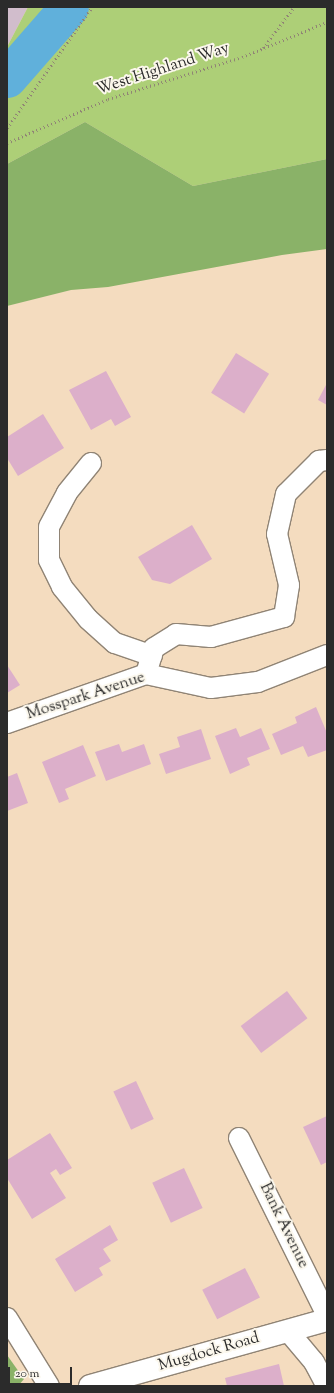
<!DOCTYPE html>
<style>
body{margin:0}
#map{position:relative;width:334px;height:1393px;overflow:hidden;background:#f4dcbf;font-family:"Sorts Mill Goudy",serif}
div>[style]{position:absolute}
.industrial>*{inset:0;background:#d1bdcc}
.green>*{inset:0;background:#adcf77}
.forest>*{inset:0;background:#8ab268}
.river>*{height:39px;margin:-19.5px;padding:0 19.5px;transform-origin:19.5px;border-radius:19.5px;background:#60b0db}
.building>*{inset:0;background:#dcafca;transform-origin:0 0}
.path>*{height:2.5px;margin-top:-1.25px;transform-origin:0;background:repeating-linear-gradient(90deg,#908475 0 1px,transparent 0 4px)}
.roads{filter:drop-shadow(1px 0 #908475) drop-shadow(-1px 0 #908475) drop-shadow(0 1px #908475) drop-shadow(0 -1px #908475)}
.minor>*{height:20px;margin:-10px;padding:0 10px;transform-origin:10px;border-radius:10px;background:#fff}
.tertiary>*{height:22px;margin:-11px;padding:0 11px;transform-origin:11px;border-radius:11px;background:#fff}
span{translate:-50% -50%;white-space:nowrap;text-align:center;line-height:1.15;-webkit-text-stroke:4px #fbf7ec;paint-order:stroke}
.street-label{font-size:16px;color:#2b2b2b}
.frame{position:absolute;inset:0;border:8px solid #2b2b2b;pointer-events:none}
.scale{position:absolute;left:8px;top:1367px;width:64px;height:18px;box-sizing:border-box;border:2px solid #2b2b2b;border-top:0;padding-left:5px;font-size:12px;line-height:14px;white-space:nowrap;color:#2b2b2b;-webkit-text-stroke:3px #fbf7ec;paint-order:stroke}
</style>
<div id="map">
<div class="industrial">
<div style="clip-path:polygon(7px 7px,28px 7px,7px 47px)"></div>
</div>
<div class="green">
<div style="clip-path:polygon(28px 7px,327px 7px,327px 159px,193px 186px,85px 122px,7px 164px,7px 47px)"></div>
</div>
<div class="forest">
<div style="clip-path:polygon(85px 122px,193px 186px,327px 159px,327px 249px,282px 255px,108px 287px,71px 290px,7px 306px,7px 164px)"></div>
<div style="clip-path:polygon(7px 1355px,24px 1379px,18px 1386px,7px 1386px)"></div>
</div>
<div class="river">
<div style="left:7px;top:78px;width:94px;rotate:-48.9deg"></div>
</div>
<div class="building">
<div style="left:236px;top:353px;width:39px;height:47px;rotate:32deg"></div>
<div style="clip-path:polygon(106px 371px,131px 417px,115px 426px,111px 419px,91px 430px,69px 390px)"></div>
<div style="clip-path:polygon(327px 383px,327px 405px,318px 400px)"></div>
<div style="clip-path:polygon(43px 414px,64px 448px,18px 476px,7px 458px,7px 437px)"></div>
<div style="clip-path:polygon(192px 525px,212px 559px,170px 584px,152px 580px,138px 557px)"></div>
<div style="clip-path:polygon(7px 665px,20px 685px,7px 693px)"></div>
<div style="clip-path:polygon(316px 707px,327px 733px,327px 750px,308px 757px,303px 746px,281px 755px,272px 734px,297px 723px,295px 717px)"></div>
<div style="clip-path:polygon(236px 728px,240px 737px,261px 728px,270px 749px,247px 758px,250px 765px,230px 774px,215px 736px)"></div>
<div style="clip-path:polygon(201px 729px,211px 759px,166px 774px,159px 754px,180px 747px,177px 737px)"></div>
<div style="clip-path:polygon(119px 744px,122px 752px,144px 744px,151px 764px,106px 781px,95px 752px)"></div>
<div style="clip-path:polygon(83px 745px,96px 776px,65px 789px,69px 799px,59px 803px,42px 762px)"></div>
<div style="clip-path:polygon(17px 773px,28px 803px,7px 811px,7px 777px)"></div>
<div style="left:287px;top:991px;width:34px;height:58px;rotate:53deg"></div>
<div style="left:136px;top:1081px;width:42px;height:25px;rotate:65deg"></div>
<div style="clip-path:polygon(327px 1116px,327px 1162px,321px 1165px,303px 1127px)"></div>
<div style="clip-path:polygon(50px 1133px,72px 1168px,60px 1175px,56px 1169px,50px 1173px,66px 1198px,32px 1219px,7px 1178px,7px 1160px)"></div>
<div style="left:184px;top:1168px;width:44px;height:35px;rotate:65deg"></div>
<div style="clip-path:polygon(110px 1225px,118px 1240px,103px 1249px,111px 1261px,99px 1268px,103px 1275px,75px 1292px,55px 1259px)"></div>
<div style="left:245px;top:1268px;width:33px;height:48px;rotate:63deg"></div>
<div style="clip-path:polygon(279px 1364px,284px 1386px,227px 1386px,225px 1378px)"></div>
</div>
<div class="path">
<div style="left:263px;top:48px;width:51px;rotate:-52.9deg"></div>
<div style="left:7px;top:128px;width:148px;rotate:-54.9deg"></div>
<div style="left:7px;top:143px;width:110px;rotate:-23.5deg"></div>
<div style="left:108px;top:99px;width:140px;rotate:-17.4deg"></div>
<div style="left:242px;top:57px;width:92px;rotate:-22.4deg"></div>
</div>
<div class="roads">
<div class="minor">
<div style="left:91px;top:463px;width:38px;rotate:129deg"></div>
<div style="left:67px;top:493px;width:38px;rotate:118deg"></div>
<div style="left:49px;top:527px;width:33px;rotate:90deg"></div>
<div style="left:49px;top:560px;width:30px;rotate:64deg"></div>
<div style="left:62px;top:587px;width:41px;rotate:50.9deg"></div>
<div style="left:88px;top:619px;width:36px;rotate:42deg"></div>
<div style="left:115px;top:643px;width:39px;rotate:19deg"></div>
<div style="left:146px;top:674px;width:27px;rotate:-73deg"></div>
<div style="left:154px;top:648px;width:26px;rotate:-32deg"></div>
<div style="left:176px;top:634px;width:35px;rotate:5deg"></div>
<div style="left:211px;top:637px;width:76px;rotate:-15.3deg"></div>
<div style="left:284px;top:617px;width:32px;rotate:-81deg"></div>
<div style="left:289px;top:585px;width:52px;rotate:-103.2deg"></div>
<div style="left:277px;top:534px;width:41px;rotate:-77.3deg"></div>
<div style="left:286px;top:494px;width:47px;rotate:-45deg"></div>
<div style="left:319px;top:461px;width:8px;rotate:-7deg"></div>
<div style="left:7px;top:723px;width:147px;rotate:-19.4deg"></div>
<div style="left:146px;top:674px;width:66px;rotate:12.2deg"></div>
<div style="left:211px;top:688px;width:47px;rotate:-7.3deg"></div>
<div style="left:258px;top:682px;width:74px;rotate:-21.4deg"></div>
<div style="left:239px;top:1138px;width:198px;rotate:63.6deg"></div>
<div style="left:7px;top:1318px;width:80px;rotate:58.3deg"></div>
<div style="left:288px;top:1331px;width:40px;rotate:50deg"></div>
<div style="left:314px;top:1362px;width:27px;rotate:62deg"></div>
</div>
<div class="tertiary">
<div style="left:90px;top:1386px;width:246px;rotate:-15.6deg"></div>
</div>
</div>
<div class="street-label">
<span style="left:163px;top:70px;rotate:-18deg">West Highland Way</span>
<span style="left:86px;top:697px;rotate:-18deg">Mosspark Avenue</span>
<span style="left:283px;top:1226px;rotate:64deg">Bank Avenue</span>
<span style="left:209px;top:1353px;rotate:-16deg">Mugdock Road</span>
</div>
<div class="frame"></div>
<div class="scale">20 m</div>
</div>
